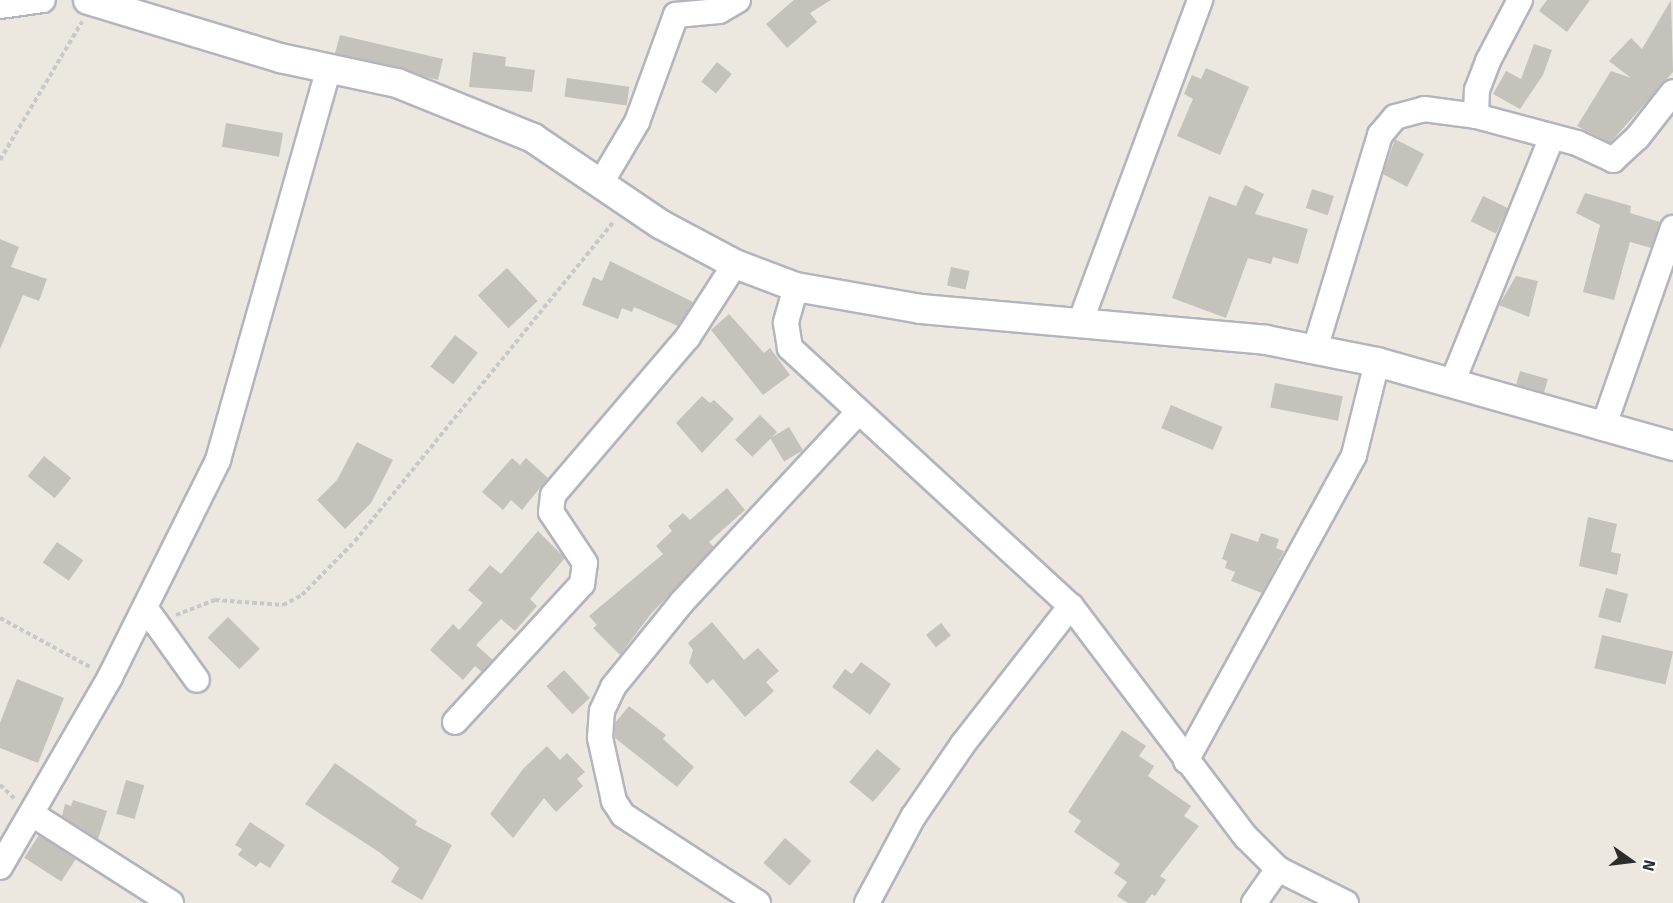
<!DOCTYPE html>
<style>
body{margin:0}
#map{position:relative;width:1673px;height:903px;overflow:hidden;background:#ece8e0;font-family:Signika,sans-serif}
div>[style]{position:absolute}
.building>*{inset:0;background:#c5c2bb;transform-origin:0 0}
.path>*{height:4px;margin-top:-2px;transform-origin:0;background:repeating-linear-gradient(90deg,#c8c8c8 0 4.5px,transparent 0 7.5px)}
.roads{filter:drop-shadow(2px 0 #b3b4be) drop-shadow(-2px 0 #b3b4be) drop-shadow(0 2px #b3b4be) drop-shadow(0 -2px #b3b4be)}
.minor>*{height:24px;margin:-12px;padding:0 12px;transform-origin:12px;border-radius:12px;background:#fff}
.tertiary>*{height:28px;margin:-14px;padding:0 14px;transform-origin:14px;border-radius:14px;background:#fff}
span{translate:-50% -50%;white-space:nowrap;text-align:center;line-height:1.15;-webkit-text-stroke:5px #fff;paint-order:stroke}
.north{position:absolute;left:1601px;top:831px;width:60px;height:60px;-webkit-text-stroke:4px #fff;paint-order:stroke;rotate:104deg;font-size:16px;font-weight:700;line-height:24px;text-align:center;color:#2c2c2c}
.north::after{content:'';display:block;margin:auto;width:21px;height:27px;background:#2c2c2c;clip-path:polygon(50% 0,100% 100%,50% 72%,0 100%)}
</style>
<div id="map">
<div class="building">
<div style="clip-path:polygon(794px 0,831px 0,810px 13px,817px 22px,787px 48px,766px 24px)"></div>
<div style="clip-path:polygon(1547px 0,1590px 0,1567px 32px,1539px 11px)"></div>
<div style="clip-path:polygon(1671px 0,1673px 72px,1610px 143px,1577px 126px,1611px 71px,1631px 78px,1609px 61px,1631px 38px,1642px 49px)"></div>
<div style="clip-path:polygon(340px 35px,443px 59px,438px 80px,335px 53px)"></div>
<div style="clip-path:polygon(1534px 44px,1552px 50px,1543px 75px,1520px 109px,1493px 94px,1506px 71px,1521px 79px)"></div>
<div style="clip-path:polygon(473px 52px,506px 57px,505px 66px,535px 70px,532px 92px,469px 87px)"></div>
<div style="left:717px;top:62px;width:19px;height:25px;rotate:39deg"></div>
<div style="clip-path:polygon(1206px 68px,1249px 87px,1220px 155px,1177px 136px,1193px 99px,1184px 94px,1192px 75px,1201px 79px)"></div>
<div style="left:567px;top:78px;width:63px;height:19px;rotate:8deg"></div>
<div style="left:226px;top:123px;width:58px;height:24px;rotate:10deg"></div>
<div style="clip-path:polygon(1395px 139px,1424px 154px,1407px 187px,1383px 174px)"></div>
<div style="clip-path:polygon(1245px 185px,1264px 194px,1255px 214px,1308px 229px,1298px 264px,1273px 257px,1271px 264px,1248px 258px,1226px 318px,1172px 298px,1209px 196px,1236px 206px)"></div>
<div style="left:1312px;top:189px;width:23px;height:20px;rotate:18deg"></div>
<div style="clip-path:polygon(1585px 193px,1631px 206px,1630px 213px,1660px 222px,1651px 248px,1630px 242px,1614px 300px,1583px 292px,1600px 225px,1576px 213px)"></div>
<div style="left:1483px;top:196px;width:28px;height:28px;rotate:26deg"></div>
<div style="clip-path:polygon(0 239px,19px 247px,11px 267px,47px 279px,39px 301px,23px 295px,0 349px)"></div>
<div style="clip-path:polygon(610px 261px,693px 302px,678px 326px,634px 307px,632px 312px,622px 308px,618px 319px,582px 305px,593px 277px,602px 281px)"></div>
<div style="left:951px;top:267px;width:19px;height:19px;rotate:12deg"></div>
<div style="left:507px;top:268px;width:45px;height:40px;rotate:47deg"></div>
<div style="clip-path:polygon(1516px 276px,1538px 281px,1529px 317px,1499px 305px)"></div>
<div style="clip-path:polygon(729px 314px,764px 353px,770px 348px,790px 375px,763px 395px,711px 330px)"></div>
<div style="left:455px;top:335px;width:29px;height:40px;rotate:38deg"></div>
<div style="left:1520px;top:371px;width:29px;height:14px;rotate:16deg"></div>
<div style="left:1275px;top:383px;width:69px;height:25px;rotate:11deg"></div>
<div style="clip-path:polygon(702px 396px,710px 403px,714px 400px,734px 419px,702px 453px,676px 423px)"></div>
<div style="left:1171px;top:405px;width:56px;height:25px;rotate:23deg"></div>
<div style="left:760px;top:415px;width:24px;height:35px;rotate:45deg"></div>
<div style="left:789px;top:427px;width:27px;height:22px;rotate:59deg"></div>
<div style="clip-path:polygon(357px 442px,393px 460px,371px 503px,345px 529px,317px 500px,337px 480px)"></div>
<div style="left:44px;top:456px;width:35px;height:26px;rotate:39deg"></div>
<div style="clip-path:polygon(512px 458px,520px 465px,526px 458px,548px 478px,522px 510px,511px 500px,503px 510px,482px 492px)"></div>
<div style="clip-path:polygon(727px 488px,745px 510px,709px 542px,714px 547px,650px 615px,620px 655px,593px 628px,597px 625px,589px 616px,663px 554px,656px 546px,672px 531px,668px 526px,683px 513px,690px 520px)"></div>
<div style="clip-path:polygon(1588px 517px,1617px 524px,1611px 552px,1621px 554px,1617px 575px,1579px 566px)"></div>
<div style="clip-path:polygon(538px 531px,565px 558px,530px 599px,537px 606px,515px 631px,501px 619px,476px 645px,493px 660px,482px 672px,475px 666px,463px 680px,430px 650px,453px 624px,459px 630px,483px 603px,468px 590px,490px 565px,501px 574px)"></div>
<div style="clip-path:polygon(1231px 533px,1258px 542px,1261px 533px,1279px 539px,1276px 548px,1284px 551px,1262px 593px,1231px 581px,1235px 572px,1225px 568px,1227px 561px,1222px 559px)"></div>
<div style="left:57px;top:542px;width:32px;height:25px;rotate:35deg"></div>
<div style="left:1606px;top:588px;width:23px;height:30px;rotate:15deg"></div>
<div style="left:228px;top:617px;width:45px;height:29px;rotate:45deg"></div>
<div style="clip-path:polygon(712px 622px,744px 660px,758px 648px,779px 671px,766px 682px,774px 691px,745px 717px,713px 679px,707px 684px,689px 663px,693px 650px,688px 643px)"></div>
<div style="left:941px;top:623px;width:16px;height:19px;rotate:52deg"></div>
<div style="left:1602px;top:635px;width:73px;height:34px;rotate:13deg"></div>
<div style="clip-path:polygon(861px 662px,891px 684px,870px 715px,832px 687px,845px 669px,852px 674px)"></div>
<div style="left:564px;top:670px;width:38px;height:24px;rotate:47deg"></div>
<div style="clip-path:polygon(17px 679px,64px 698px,38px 763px,0 748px,0 723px)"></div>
<div style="clip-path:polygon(629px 706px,666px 735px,663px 739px,694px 767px,677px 787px,615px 738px,615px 723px)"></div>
<div style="clip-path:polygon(1122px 730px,1146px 746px,1139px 756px,1154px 766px,1148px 776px,1191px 806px,1184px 816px,1199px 826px,1160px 876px,1166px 880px,1155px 896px,1152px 894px,1145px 903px,1128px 903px,1117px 896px,1127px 882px,1114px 873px,1120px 864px,1074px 832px,1081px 821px,1068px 812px)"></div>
<div style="clip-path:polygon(547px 746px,560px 760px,567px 753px,585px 772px,577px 779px,583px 786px,556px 812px,544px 798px,513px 838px,490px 814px,523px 769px)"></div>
<div style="left:877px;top:749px;width:31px;height:43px;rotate:40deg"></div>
<div style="clip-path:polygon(335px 763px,417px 821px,415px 825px,452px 845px,422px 900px,391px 882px,399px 868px,379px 852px,305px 804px)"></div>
<div style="left:126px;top:780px;width:19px;height:35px;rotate:16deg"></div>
<div style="clip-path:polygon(73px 800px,107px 811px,98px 839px,62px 816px,65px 804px,71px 806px)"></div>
<div style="clip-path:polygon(250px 822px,285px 845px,270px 868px,260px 862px,256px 867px,238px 855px,242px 849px,235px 845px)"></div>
<div style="left:39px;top:835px;width:44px;height:27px;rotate:33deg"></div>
<div style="left:785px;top:838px;width:35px;height:33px;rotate:41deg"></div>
</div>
<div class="path">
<div style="left:0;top:160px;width:161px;rotate:-59.3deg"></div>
<div style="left:176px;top:615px;width:42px;rotate:-21deg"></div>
<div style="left:215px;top:600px;width:68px;rotate:4.2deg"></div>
<div style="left:283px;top:605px;width:21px;rotate:-28deg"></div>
<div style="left:302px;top:595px;width:76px;rotate:-45.5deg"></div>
<div style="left:355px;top:541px;width:412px;rotate:-51deg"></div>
<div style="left:0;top:618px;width:102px;rotate:28.6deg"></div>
<div style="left:0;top:785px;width:22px;rotate:43deg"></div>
</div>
<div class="roads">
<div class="minor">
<div style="left:0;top:6px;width:43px;rotate:-7.9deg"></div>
<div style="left:1476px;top:116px;width:26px;rotate:-88deg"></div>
<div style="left:1477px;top:90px;width:31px;rotate:-69deg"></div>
<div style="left:1488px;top:61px;width:69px;rotate:-62.3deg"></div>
<div style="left:602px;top:181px;width:69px;rotate:-59.3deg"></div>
<div style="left:637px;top:122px;width:114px;rotate:-70deg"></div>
<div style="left:676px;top:15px;width:43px;rotate:-5.3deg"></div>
<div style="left:719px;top:11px;width:22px;rotate:-30deg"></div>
<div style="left:796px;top:287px;width:37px;rotate:106deg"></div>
<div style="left:786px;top:323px;width:25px;rotate:81deg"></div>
<div style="left:790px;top:348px;width:381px;rotate:42.6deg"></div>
<div style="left:1071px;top:606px;width:290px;rotate:52.9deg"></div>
<div style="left:1246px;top:837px;width:45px;rotate:45deg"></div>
<div style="left:1278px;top:869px;width:76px;rotate:26.6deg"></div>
<div style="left:1080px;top:323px;width:345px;rotate:-69.6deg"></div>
<div style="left:1315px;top:349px;width:224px;rotate:-73.1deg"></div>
<div style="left:1380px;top:135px;width:23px;rotate:-50deg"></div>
<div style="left:1395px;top:117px;width:30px;rotate:-15deg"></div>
<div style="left:1424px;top:109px;width:52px;rotate:7.7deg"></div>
<div style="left:1476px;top:116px;width:105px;rotate:15deg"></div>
<div style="left:1577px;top:143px;width:40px;rotate:25deg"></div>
<div style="left:1613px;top:160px;width:33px;rotate:-43deg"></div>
<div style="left:1637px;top:138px;width:58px;rotate:-52deg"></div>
<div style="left:1452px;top:383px;width:263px;rotate:-67.9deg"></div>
<div style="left:1603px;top:428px;width:212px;rotate:-70.7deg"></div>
<div style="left:146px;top:609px;width:87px;rotate:54.3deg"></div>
<div style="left:455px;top:722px;width:188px;rotate:-47.4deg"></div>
<div style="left:582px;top:584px;width:21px;rotate:-82deg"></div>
<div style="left:585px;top:563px;width:61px;rotate:-123.7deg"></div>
<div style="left:551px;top:512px;width:17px;rotate:-83deg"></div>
<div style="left:553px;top:495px;width:208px;rotate:-49.5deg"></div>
<div style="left:688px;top:337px;width:87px;rotate:-57.2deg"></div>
<div style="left:1186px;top:761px;width:349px;rotate:-61.2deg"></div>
<div style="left:1354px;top:455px;width:96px;rotate:-76.1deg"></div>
<div style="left:32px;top:814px;width:165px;rotate:32.6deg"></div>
<div style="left:0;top:867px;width:220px;rotate:-59.9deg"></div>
<div style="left:110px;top:677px;width:242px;rotate:-63.5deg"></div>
<div style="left:218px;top:460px;width:407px;rotate:-74.2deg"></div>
<div style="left:758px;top:903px;width:161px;rotate:-146.9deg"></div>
<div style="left:623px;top:815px;width:17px;rotate:-123deg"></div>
<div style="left:614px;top:801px;width:65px;rotate:-102.5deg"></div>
<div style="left:600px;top:738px;width:27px;rotate:-86deg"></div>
<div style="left:602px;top:711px;width:26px;rotate:-65deg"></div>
<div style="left:613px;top:687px;width:109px;rotate:-50.9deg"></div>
<div style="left:682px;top:602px;width:257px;rotate:-47.1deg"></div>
<div style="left:867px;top:903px;width:98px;rotate:-61.9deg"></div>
<div style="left:913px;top:817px;width:88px;rotate:-55.6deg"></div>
<div style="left:963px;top:744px;width:175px;rotate:-52deg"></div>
<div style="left:1254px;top:903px;width:42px;rotate:-54.8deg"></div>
</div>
<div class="tertiary">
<div style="left:88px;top:0;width:201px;rotate:16.8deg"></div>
<div style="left:280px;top:58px;width:120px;rotate:12.1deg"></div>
<div style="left:397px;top:83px;width:147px;rotate:22deg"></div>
<div style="left:533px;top:138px;width:153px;rotate:34.1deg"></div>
<div style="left:660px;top:224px;width:85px;rotate:28.1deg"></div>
<div style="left:735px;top:264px;width:65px;rotate:20.7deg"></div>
<div style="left:796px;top:287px;width:127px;rotate:10deg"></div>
<div style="left:921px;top:309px;width:346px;rotate:5.1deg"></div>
<div style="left:1266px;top:340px;width:113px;rotate:11.2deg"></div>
<div style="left:1377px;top:362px;width:308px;rotate:15.8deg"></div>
</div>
</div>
<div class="north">N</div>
</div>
